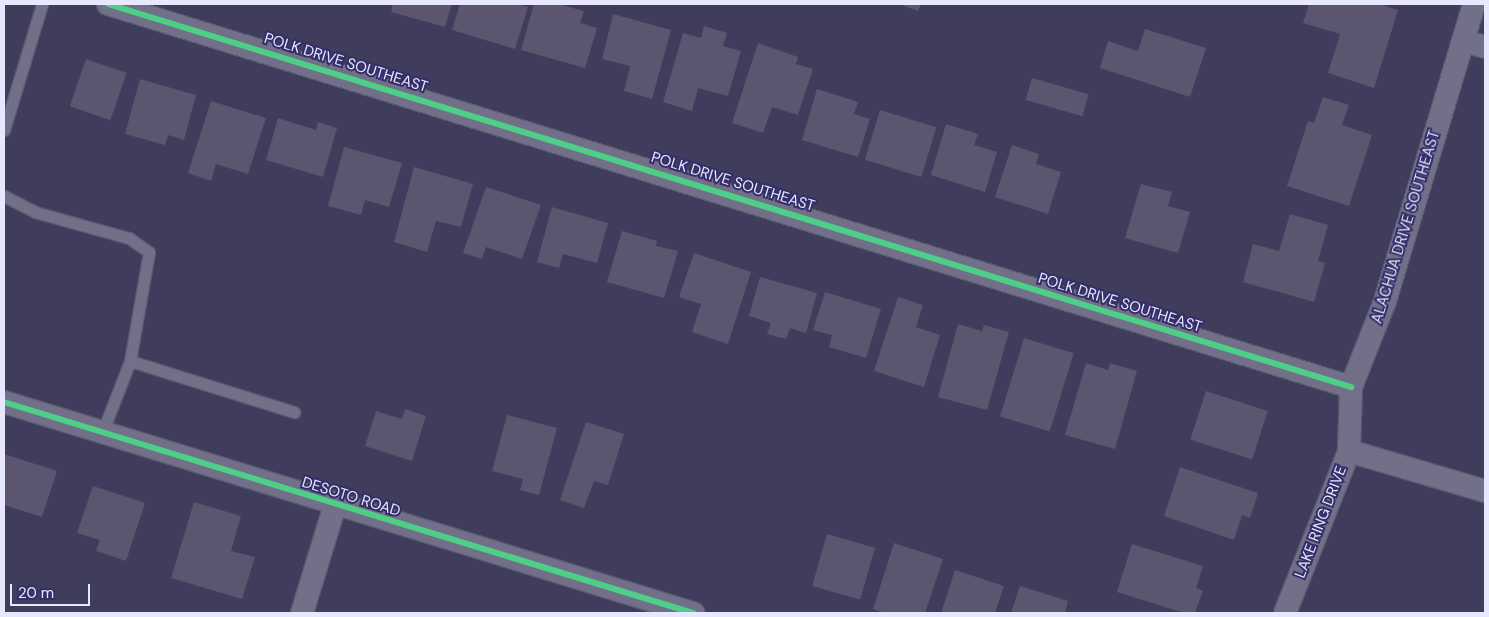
<!DOCTYPE html>
<style>
body{margin:0}
#map{position:relative;width:1489px;height:617px;overflow:hidden;background:#403c5c;font-family:"DM Sans",sans-serif}
div>[style]{position:absolute}
.building>*{inset:0;background:#5c556f;transform-origin:0 0}
.roads{filter:drop-shadow(1px 0 #5b5871) drop-shadow(-1px 0 #5b5871) drop-shadow(0 1px #5b5871) drop-shadow(0 -1px #5b5871)}
.lane>*{height:11px;margin:-5.5px;padding:0 5.5px;transform-origin:5.5px;border-radius:5.5px;background:#727088}
.street>*{height:22px;margin:-11px;padding:0 11px;transform-origin:11px;border-radius:11px;background:#727088}
.cycleway>*{height:6px;margin:-3px;padding:0 3px;transform-origin:3px;border-radius:3px;background:#4dcf88}
span{translate:-50% -50%;white-space:nowrap;text-align:center;line-height:1.15;-webkit-text-stroke:4px #352e6a;paint-order:stroke}
.street-label{font-size:15px;color:#e7e7fd}
.frame{position:absolute;inset:0;border:5px solid #e7e7fd;pointer-events:none}
.scale{position:absolute;left:10px;top:584px;width:80px;height:22px;box-sizing:border-box;border:2px solid #e7e7fd;border-top:0;padding-left:6px;font-size:15px;line-height:18px;white-space:nowrap;color:#e7e7fd;-webkit-text-stroke:4px #352e6a;paint-order:stroke}
</style>
<div id="map">
<div class="building">
<div style="clip-path:polygon(393px 4px,452px 4px,445px 27px,391px 12px)"></div>
<div style="clip-path:polygon(460px 4px,516px 4px,528px 7px,515px 49px,452px 30px)"></div>
<div style="clip-path:polygon(534px 4px,558px 4px,584px 11px,580px 23px,597px 28px,585px 68px,521px 50px)"></div>
<div style="clip-path:polygon(899px 4px,921px 4px,918px 11px)"></div>
<div style="clip-path:polygon(1309px 4px,1379px 4px,1398px 10px,1374px 88px,1328px 73px,1340px 34px,1303px 23px)"></div>
<div style="clip-path:polygon(613px 14px,671px 30px,652px 99px,624px 91px,630px 66px,602px 59px)"></div>
<div style="clip-path:polygon(704px 26px,727px 33px,723px 46px,741px 51px,728px 96px,698px 88px,692px 111px,663px 102px,683px 33px,701px 38px)"></div>
<div style="clip-path:polygon(1145px 29px,1206px 48px,1190px 97px,1100px 68px,1108px 41px,1138px 51px)"></div>
<div style="clip-path:polygon(758px 43px,798px 57px,796px 64px,813px 69px,798px 115px,772px 107px,763px 133px,732px 123px)"></div>
<div style="left:86px;top:59px;width:43px;height:50px;rotate:19deg"></div>
<div style="left:1032px;top:78px;width:59px;height:23px;rotate:16deg"></div>
<div style="clip-path:polygon(140px 79px,196px 95px,184px 140px,168px 135px,165px 145px,125px 134px)"></div>
<div style="clip-path:polygon(817px 89px,858px 102px,854px 114px,870px 119px,858px 157px,802px 140px)"></div>
<div style="clip-path:polygon(1323px 97px,1349px 105px,1342px 125px,1372px 135px,1349px 206px,1287px 186px,1308px 121px,1314px 123px)"></div>
<div style="clip-path:polygon(211px 101px,266px 118px,248px 174px,216px 164px,211px 181px,188px 173px)"></div>
<div style="left:880px;top:110px;width:59px;height:52px;rotate:17deg"></div>
<div style="clip-path:polygon(278px 118px,316px 130px,318px 122px,337px 128px,323px 177px,266px 160px)"></div>
<div style="clip-path:polygon(946px 124px,978px 134px,974px 145px,997px 152px,985px 192px,931px 175px)"></div>
<div style="clip-path:polygon(1012px 145px,1039px 154px,1036px 164px,1061px 172px,1048px 214px,995px 197px)"></div>
<div style="clip-path:polygon(344px 147px,402px 163px,389px 207px,365px 200px,361px 215px,328px 206px)"></div>
<div style="clip-path:polygon(414px 167px,473px 184px,461px 227px,436px 221px,427px 252px,394px 242px)"></div>
<div style="clip-path:polygon(1141px 184px,1172px 192px,1168px 206px,1190px 212px,1178px 253px,1125px 238px)"></div>
<div style="clip-path:polygon(486px 187px,541px 205px,522px 259px,486px 247px,482px 259px,463px 253px)"></div>
<div style="clip-path:polygon(552px 207px,608px 223px,597px 263px,563px 254px,559px 268px,537px 262px)"></div>
<div style="clip-path:polygon(1290px 214px,1328px 225px,1318px 261px,1325px 263px,1314px 302px,1243px 282px,1253px 244px,1279px 251px)"></div>
<div style="clip-path:polygon(622px 231px,657px 241px,656px 246px,678px 251px,664px 298px,607px 282px)"></div>
<div style="clip-path:polygon(694px 253px,751px 272px,728px 344px,692px 332px,701px 304px,679px 297px)"></div>
<div style="clip-path:polygon(760px 277px,817px 293px,806px 333px,790px 328px,786px 339px,767px 334px,771px 323px,749px 316px)"></div>
<div style="clip-path:polygon(825px 292px,881px 309px,866px 358px,829px 347px,832px 335px,813px 330px)"></div>
<div style="clip-path:polygon(898px 297px,923px 305px,916px 327px,940px 335px,924px 387px,874px 371px)"></div>
<div style="clip-path:polygon(958px 324px,982px 331px,984px 325px,1009px 332px,987px 410px,938px 397px)"></div>
<div style="left:1024px;top:338px;width:52px;height:82px;rotate:17deg"></div>
<div style="clip-path:polygon(1086px 363px,1108px 370px,1110px 363px,1137px 371px,1115px 449px,1065px 435px)"></div>
<div style="left:1206px;top:391px;width:65px;height:51px;rotate:18deg"></div>
<div style="clip-path:polygon(405px 409px,426px 416px,412px 461px,365px 446px,376px 411px,402px 419px)"></div>
<div style="clip-path:polygon(507px 415px,557px 428px,539px 495px,520px 490px,523px 479px,492px 471px)"></div>
<div style="clip-path:polygon(586px 422px,624px 434px,608px 485px,594px 481px,584px 508px,560px 500px)"></div>
<div style="clip-path:polygon(4px 454px,57px 471px,42px 517px,4px 505px)"></div>
<div style="clip-path:polygon(1180px 467px,1258px 493px,1250px 518px,1242px 515px,1234px 540px,1164px 516px)"></div>
<div style="clip-path:polygon(93px 486px,145px 503px,126px 561px,96px 551px,100px 540px,77px 533px)"></div>
<div style="clip-path:polygon(194px 502px,241px 516px,231px 551px,255px 557px,242px 599px,171px 578px)"></div>
<div style="left:827px;top:534px;width:50px;height:54px;rotate:16deg"></div>
<div style="clip-path:polygon(894px 543px,943px 559px,925px 613px,885px 613px,873px 609px)"></div>
<div style="clip-path:polygon(1132px 544px,1203px 566px,1196px 588px,1203px 591px,1195px 613px,1184px 613px,1117px 592px)"></div>
<div style="clip-path:polygon(955px 570px,1004px 586px,995px 613px,941px 613px)"></div>
<div style="clip-path:polygon(1020px 586px,1068px 601px,1065px 613px,1011px 613px)"></div>
</div>
<div class="roads">
<div class="lane">
<div style="left:4px;top:130px;width:132px;rotate:-73.2deg"></div>
<div style="left:4px;top:196px;width:35px;rotate:27deg"></div>
<div style="left:35px;top:212px;width:98px;rotate:15.5deg"></div>
<div style="left:129px;top:238px;width:24px;rotate:35deg"></div>
<div style="left:149px;top:252px;width:111px;rotate:99.9deg"></div>
<div style="left:102px;top:433px;width:77px;rotate:-68.7deg"></div>
<div style="left:130px;top:361px;width:172px;rotate:17.3deg"></div>
</div>
<div class="street">
<div style="left:108px;top:4px;width:1301px;rotate:17.13deg"></div>
<div style="left:1463px;top:41px;width:23px;rotate:15deg"></div>
<div style="left:4px;top:402px;width:721px;rotate:17.03deg"></div>
<div style="left:1349px;top:451px;width:142px;rotate:16.4deg"></div>
<div style="left:302px;top:613px;width:113px;rotate:-73deg"></div>
<div style="left:1285px;top:613px;width:174px;rotate:-68.4deg"></div>
<div style="left:1349px;top:451px;width:64px;rotate:-88.2deg"></div>
<div style="left:1351px;top:387px;width:92px;rotate:-68.4deg"></div>
<div style="left:1385px;top:301px;width:310px;rotate:-73.3deg"></div>
</div>
</div>
<div class="cycleway">
<div style="left:108px;top:4px;width:1301px;rotate:17.13deg"></div>
<div style="left:4px;top:402px;width:721px;rotate:17.03deg"></div>
</div>
<div class="street-label">
<span style="left:346px;top:63px;rotate:17deg">POLK DRIVE SOUTHEAST</span>
<span style="left:733px;top:182px;rotate:17deg">POLK DRIVE SOUTHEAST</span>
<span style="left:1406px;top:227px;rotate:-73deg">ALACHUA DRIVE SOUTHEAST</span>
<span style="left:1120px;top:303px;rotate:17deg">POLK DRIVE SOUTHEAST</span>
<span style="left:351px;top:497px;rotate:17deg">DESOTO ROAD</span>
<span style="left:1321px;top:522px;rotate:-69deg">LAKE RING DRIVE</span>
</div>
<div class="frame"></div>
<div class="scale">20 m</div>
</div>
